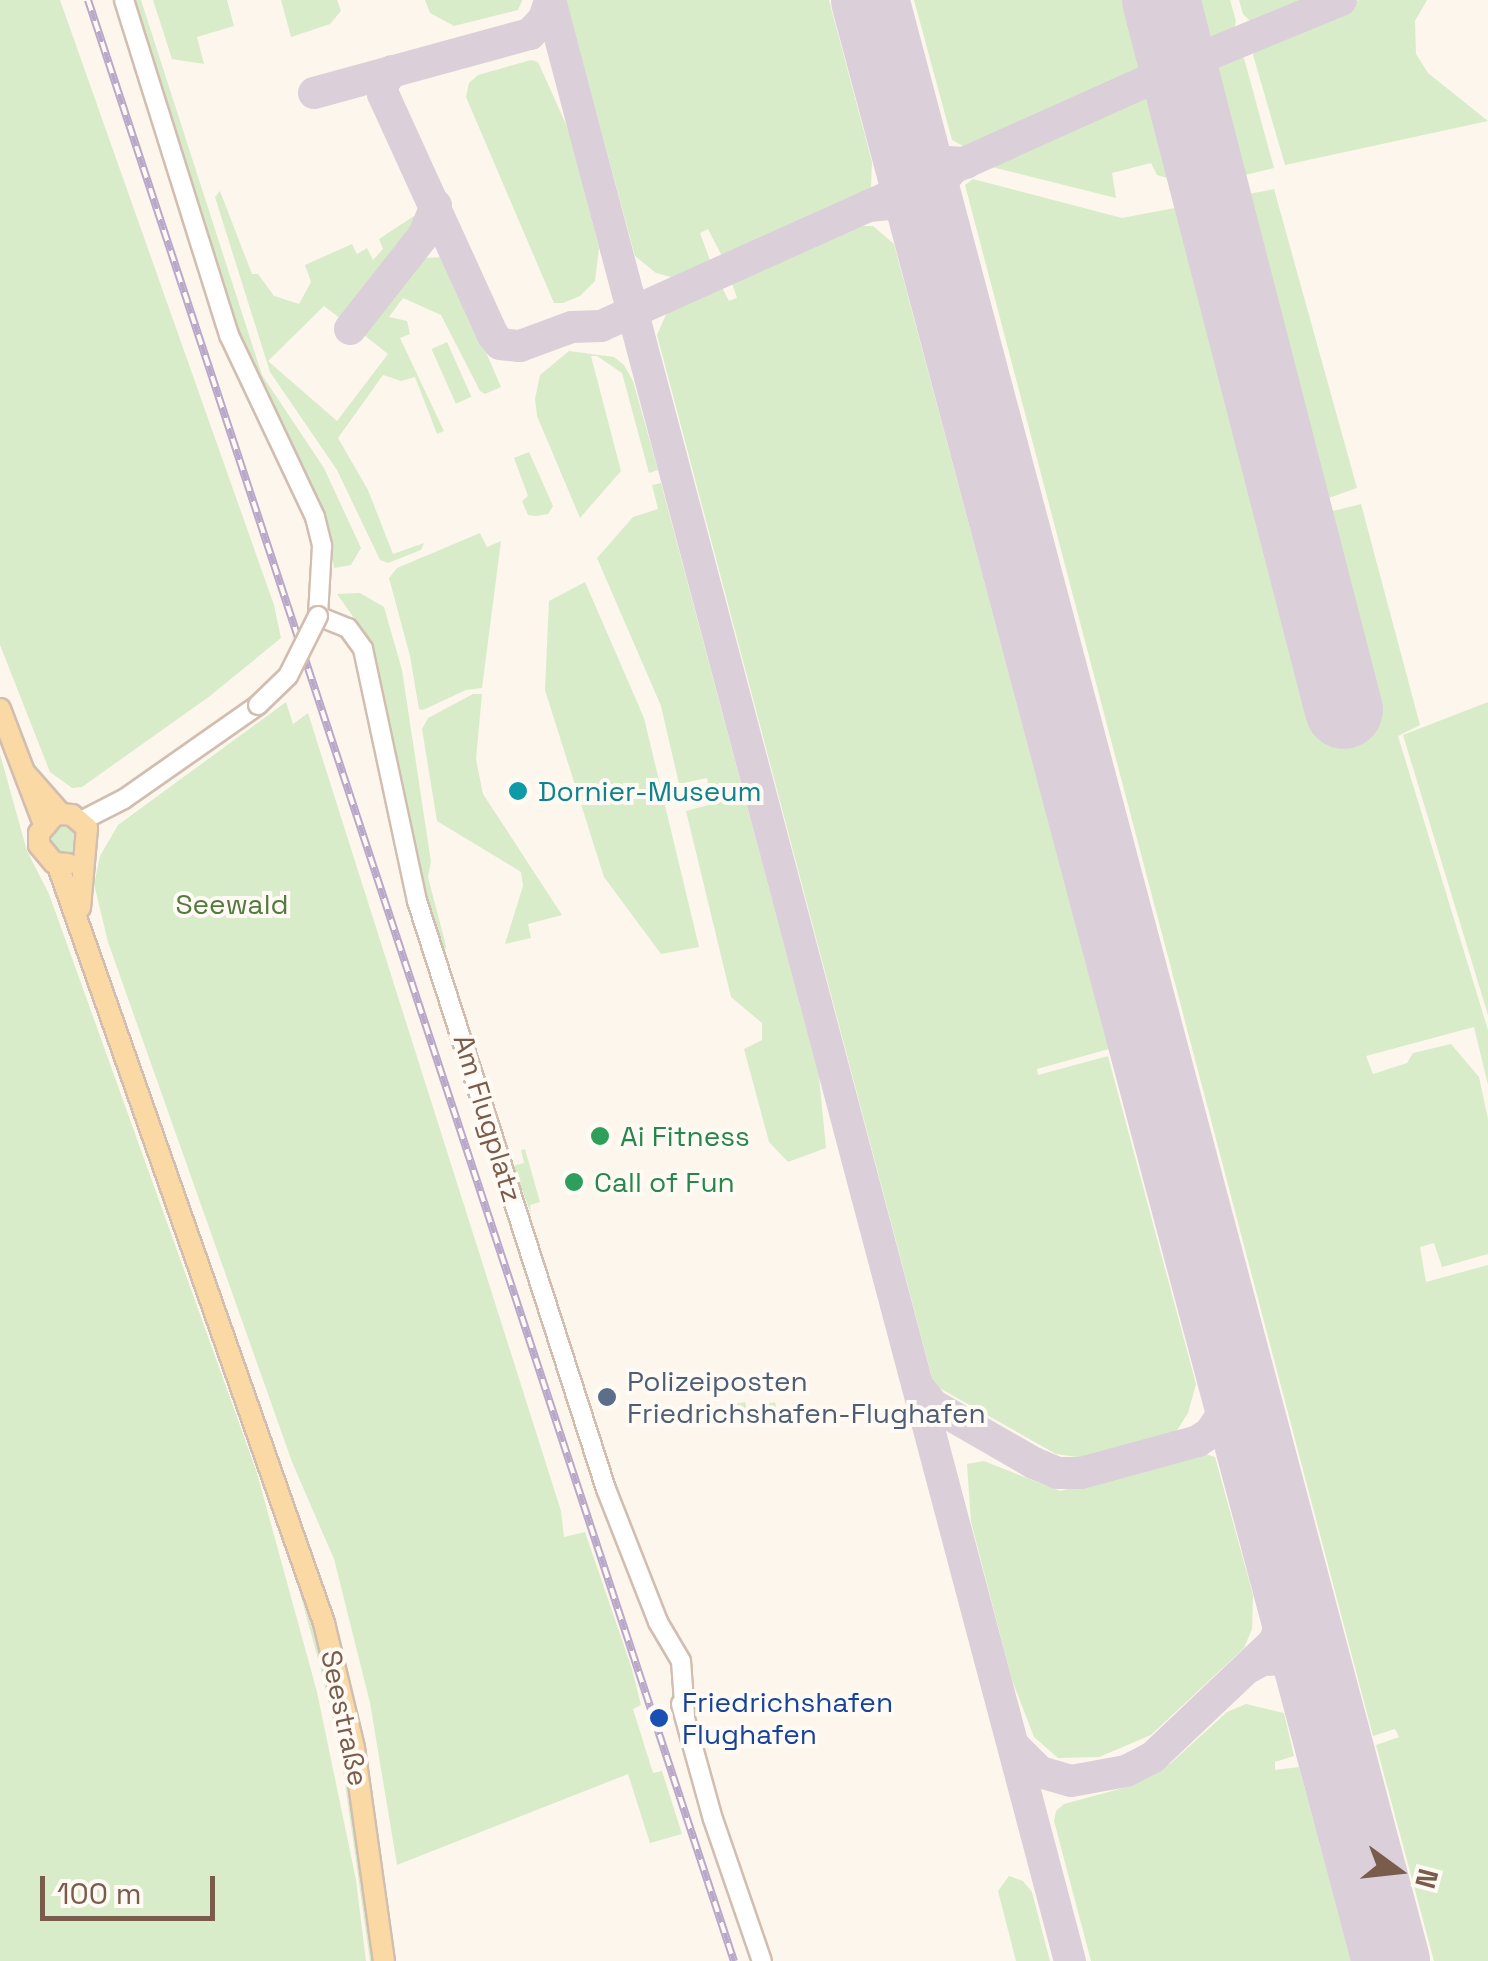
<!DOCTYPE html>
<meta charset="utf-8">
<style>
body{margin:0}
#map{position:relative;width:1488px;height:1961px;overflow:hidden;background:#fdf6ec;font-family:"Space Grotesk",sans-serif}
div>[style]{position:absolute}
.green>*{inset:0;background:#d8ecc9;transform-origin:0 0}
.taxiway>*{height:32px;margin:-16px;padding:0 16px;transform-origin:16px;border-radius:16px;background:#dbcfda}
.runway>*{height:78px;margin:-39px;padding:0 39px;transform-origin:39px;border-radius:39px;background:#dbcfda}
.roads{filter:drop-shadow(2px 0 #d1beb0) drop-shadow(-2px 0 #d1beb0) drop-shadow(0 2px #d1beb0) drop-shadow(0 -2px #d1beb0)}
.minor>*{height:18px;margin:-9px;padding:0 9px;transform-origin:9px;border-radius:9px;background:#fff}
.major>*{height:20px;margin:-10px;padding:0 10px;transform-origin:10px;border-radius:10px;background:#fbd9a5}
.rail>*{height:8px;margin-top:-4px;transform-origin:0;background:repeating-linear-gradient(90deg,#fffaf3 0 11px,#b9a8c9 0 22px);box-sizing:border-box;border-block:2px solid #b9a8c9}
.bridges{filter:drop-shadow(2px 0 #d1beb0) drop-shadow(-2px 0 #d1beb0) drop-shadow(0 2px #d1beb0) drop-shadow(0 -2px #d1beb0)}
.minor-bridge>*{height:18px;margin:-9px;padding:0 9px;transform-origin:9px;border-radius:9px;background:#fff}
.dots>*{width:28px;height:28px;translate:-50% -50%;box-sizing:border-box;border:5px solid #fffaf3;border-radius:50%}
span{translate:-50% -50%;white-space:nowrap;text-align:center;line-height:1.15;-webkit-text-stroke:8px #fffaf3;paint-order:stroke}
.culture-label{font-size:28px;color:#0d838f}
.left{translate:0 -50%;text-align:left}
.park-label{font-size:28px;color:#537a41}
.street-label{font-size:28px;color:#7a5c4d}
.leisure-label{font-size:28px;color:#27864d}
.service-label{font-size:28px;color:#4e5e75}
.transit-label{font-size:28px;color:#164399}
.north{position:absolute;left:1348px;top:1821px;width:100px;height:100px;-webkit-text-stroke:8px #fffaf3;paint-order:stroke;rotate:105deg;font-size:28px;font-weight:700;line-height:40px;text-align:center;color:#7a5c4d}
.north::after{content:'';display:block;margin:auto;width:35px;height:45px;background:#7a5c4d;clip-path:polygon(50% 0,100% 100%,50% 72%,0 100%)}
.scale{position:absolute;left:40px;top:1876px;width:175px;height:45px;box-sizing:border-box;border:5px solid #7a5c4d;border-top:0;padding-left:12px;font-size:30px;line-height:35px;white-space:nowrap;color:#7a5c4d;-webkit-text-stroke:8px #fffaf3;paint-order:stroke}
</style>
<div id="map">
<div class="green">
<div style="clip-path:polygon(0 0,60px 0,274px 605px,281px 638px,210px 696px,82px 787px,72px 788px,50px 772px,0 645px)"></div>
<div style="clip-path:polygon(129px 0,141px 0,262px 375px,324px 468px,361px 548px,351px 565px,334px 568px,327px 523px,245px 360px)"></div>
<div style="clip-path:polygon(153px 0,227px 0,234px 26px,197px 37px,204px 64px,172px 59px)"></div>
<div style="clip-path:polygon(281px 0,337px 0,341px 11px,330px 24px,291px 37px)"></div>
<div style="clip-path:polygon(425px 0,522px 0,522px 1px,518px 10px,454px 26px,430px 13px)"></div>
<div style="clip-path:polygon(566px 0,829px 0,872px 162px,871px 188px,856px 200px,723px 258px,708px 229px,700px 233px,711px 263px,671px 277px,656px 273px,635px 256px)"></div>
<div style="clip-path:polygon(914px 0,1230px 0,1236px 21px,1232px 36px,970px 150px,952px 140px)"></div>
<div style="clip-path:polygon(1239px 0,1323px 0,1254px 25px,1243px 14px)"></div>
<div style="clip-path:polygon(1359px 0,1427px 0,1415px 21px,1416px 54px,1428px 73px,1488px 121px,1285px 165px,1253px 55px,1258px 40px)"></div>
<div style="clip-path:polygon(1236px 52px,1244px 58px,1274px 168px,1196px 187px,1157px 175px,1151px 163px,1112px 173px,1116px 198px,984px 165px)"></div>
<div style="clip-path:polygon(531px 60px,538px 62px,569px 131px,599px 248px,595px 281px,580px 296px,563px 303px,554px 303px,466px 97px,469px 83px,478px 75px)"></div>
<div style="clip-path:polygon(973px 179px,1122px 218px,1274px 189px,1357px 488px,1289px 512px,1293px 521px,1361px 504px,1420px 725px,1398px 736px,1488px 1030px,1488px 1085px,1474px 1027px,1366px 1056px,1373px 1074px,1407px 1063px,1413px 1053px,1451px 1044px,1479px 1077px,1488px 1119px,1488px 1254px,1442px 1267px,1434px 1243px,1420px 1247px,1426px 1282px,1488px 1265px,1488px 1961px,1434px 1961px,1376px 1745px,1399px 1737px,1395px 1729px,1373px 1736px,965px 185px)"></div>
<div style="clip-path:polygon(220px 191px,252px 274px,258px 274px,274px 296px,299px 304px,311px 282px,305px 265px,352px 244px,357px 254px,367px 248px,373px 260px,383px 249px,379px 239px,414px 216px,418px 222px,341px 319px,324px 306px,268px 361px,337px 421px,388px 354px,364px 335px,424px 258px,445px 257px,501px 387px,485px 394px,480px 391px,441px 315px,403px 298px,389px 317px,407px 321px,410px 334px,400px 338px,444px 431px,437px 434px,415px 377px,401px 381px,383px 375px,338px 438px,368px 490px,393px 554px,424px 543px,421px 550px,388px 563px,380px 560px,337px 470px,270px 372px,215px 197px)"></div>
<div style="clip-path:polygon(854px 226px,873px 226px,894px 244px,1109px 1049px,1037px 1069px,1038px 1075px,1108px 1056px,1196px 1384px,1188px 1413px,1176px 1432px,1084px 1458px,1056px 1454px,934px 1385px,657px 335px,668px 310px,682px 301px,721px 285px,729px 301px,737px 298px,731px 280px)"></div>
<div style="left:447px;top:342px;width:60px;height:17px;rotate:66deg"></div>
<div style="clip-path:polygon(569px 351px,614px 357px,624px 365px,633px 381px,658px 470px,649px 473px,622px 373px,597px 356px,591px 356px,621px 471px,580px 518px,537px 416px,535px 399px,540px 375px)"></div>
<div style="clip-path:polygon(529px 452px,553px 506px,548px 514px,536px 516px,528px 515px,522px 501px,528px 496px,514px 458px)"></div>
<div style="clip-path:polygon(661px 483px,819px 1076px,826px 1148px,788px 1162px,769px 1142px,744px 1049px,762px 1040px,762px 1023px,731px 997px,686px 811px,712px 804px,707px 778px,679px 784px,661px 706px,597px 558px,633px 517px,658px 509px,652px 485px)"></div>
<div style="clip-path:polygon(480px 533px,487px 547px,501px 541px,482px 688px,466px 690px,423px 710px,419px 709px,410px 656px,389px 578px,397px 568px)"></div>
<div style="clip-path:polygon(585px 582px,644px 718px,699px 947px,661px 954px,604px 877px,545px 690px,549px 601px)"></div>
<div style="clip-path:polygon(360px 593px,384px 607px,402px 670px,431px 862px,428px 877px,446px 946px,443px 961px,419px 880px,372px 657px,366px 635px,337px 594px)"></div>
<div style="clip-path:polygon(473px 694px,482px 694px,476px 759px,483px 794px,562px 915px,528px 924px,531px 938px,505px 944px,523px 886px,521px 872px,437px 821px,422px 729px,428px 718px)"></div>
<div style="clip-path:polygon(286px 702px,293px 724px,308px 713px,561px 1511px,564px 1537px,585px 1532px,632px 1669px,641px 1705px,633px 1709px,653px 1773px,662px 1771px,682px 1834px,650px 1843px,628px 1774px,397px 1865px,370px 1703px,334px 1559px,292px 1462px,108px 942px,94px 884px,100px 856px,118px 825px)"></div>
<div style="clip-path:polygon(1488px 702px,1488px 1015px,1403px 735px)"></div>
<div style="clip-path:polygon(0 754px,27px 851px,49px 894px,257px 1473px,317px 1692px,356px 1880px,366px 1961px,0 1961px)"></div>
<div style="clip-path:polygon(65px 821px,77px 831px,80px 853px,55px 858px,46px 836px)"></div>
<div style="clip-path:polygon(525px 1149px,540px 1202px,530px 1205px,531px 1214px,513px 1166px,524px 1163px,521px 1150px)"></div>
<div style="clip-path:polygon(745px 1402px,747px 1409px,775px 1402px,779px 1420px,754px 1427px,749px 1415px,705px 1427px,729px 1413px,728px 1404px,732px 1414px,738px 1413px,735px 1404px)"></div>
<div style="clip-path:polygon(1205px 1454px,1215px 1457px,1253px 1595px,1252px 1629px,1244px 1648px,1151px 1735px,1099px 1757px,1058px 1758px,1034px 1737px,1012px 1680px,971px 1522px,967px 1464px,984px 1461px,1060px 1491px)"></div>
<div style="clip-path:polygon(259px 1471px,267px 1477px,301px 1573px,344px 1734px,377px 1961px,370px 1961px,341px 1755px,321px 1670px,290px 1556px)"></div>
<div style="clip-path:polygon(1246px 1704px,1284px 1713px,1294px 1756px,1275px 1762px,1275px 1770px,1299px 1767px,1351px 1961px,1091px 1961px,1054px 1821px,1056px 1811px,1064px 1804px,1127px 1787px,1171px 1763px,1227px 1712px)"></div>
<div style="clip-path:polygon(1009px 1876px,1023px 1881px,1032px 1892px,1050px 1961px,1016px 1961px,998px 1891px)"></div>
</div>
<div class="taxiway">
<div style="left:550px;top:0;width:2029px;rotate:75.15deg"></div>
<div style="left:392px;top:71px;width:17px;rotate:126deg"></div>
<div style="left:382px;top:85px;width:9px;rotate:84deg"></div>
<div style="left:383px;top:94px;width:265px;rotate:65.5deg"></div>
<div style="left:493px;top:335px;width:11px;rotate:52deg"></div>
<div style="left:500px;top:344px;width:20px;rotate:6deg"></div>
<div style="left:520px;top:346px;width:55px;rotate:-20.1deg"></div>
<div style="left:572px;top:327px;width:29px;rotate:-2deg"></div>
<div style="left:601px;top:326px;width:632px;rotate:-24.17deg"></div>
<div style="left:1178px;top:67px;width:176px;rotate:-22.3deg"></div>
<div style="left:314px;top:93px;width:224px;rotate:-15.3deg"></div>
<div style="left:530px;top:34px;width:21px;rotate:-47deg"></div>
<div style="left:544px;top:19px;width:19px;rotate:-72deg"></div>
<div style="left:903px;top:125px;width:40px;rotate:49deg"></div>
<div style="left:929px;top:155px;width:18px;rotate:22deg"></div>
<div style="left:946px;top:162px;width:20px;rotate:3deg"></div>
<div style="left:868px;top:206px;width:22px;rotate:-5deg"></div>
<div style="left:890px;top:204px;width:27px;rotate:22deg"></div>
<div style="left:915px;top:214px;width:33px;rotate:55deg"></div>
<div style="left:934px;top:241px;width:34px;rotate:-97deg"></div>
<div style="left:930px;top:207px;width:22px;rotate:-69deg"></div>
<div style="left:938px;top:186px;width:23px;rotate:-50deg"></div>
<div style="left:350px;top:329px;width:120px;rotate:-51.8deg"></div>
<div style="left:424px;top:235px;width:32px;rotate:-68deg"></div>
<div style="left:919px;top:1388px;width:22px;rotate:51deg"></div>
<div style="left:933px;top:1405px;width:116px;rotate:29.9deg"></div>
<div style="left:1034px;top:1463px;width:25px;rotate:23deg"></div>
<div style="left:1057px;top:1473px;width:24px"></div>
<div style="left:1081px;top:1473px;width:121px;rotate:-15.3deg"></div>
<div style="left:1198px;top:1441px;width:14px;rotate:-34deg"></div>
<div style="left:1210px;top:1433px;width:37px;rotate:-56deg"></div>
<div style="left:1231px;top:1402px;width:38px;rotate:-87deg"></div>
<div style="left:1250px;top:1667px;width:14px;rotate:-30deg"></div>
<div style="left:1262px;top:1660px;width:26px;rotate:-2deg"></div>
<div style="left:1288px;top:1659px;width:23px;rotate:29deg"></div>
<div style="left:1308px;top:1670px;width:16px;rotate:55deg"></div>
<div style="left:1015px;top:1747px;width:35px;rotate:45deg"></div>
<div style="left:1040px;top:1772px;width:32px;rotate:16deg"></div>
<div style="left:1071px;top:1781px;width:56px;rotate:-10.3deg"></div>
<div style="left:1126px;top:1771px;width:30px;rotate:-27deg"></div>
<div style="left:1153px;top:1757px;width:167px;rotate:-43.5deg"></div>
<div style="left:1274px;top:1642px;width:36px;rotate:-67deg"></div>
<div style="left:1288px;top:1609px;width:33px;rotate:-88deg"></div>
</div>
<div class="runway">
<div style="left:870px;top:0;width:2029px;rotate:75.12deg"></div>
<div style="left:1161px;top:0;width:733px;rotate:75.55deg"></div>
</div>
<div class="roads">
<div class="minor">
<div style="left:124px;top:0;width:351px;rotate:72.6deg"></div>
<div style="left:229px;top:335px;width:201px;rotate:64.7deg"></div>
<div style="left:315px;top:517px;width:30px;rotate:76deg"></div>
<div style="left:322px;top:546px;width:70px;rotate:93.3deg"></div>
<div style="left:318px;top:616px;width:32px;rotate:22deg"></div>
<div style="left:348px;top:628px;width:26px;rotate:54deg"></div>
<div style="left:363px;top:649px;width:258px;rotate:77.9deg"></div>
<div style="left:417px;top:901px;width:618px;rotate:72.18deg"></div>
<div style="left:606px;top:1489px;width:143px;rotate:68.6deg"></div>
<div style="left:658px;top:1622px;width:45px;rotate:59.5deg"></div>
<div style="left:681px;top:1661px;width:55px;rotate:85.8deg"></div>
<div style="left:81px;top:821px;width:48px;rotate:-27.1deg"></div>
<div style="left:124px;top:799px;width:164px;rotate:-35deg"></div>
<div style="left:681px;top:1704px;width:119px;rotate:74.5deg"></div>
<div style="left:713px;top:1819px;width:150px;rotate:71deg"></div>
</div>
<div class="major">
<div style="left:0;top:709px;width:123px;rotate:69.1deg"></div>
<div style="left:25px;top:773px;width:55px;rotate:48.7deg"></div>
<div style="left:61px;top:814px;width:11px;rotate:5deg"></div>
<div style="left:72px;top:815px;width:20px;rotate:41deg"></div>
<div style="left:87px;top:828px;width:80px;rotate:95deg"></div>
<div style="left:53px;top:817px;width:21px;rotate:131deg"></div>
<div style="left:39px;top:833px;width:12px;rotate:90deg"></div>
<div style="left:39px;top:845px;width:23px;rotate:50deg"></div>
<div style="left:54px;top:863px;width:14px;rotate:4deg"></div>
<div style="left:57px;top:863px;width:806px;rotate:70.64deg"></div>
<div style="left:324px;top:1623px;width:129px;rotate:76.5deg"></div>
<div style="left:354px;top:1748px;width:215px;rotate:82deg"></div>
</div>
</div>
<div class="rail">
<div style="left:88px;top:0;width:2065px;rotate:71.77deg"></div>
</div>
<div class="bridges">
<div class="minor-bridge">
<div style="left:258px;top:705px;width:42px;rotate:-44deg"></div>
<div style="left:288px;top:676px;width:67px;rotate:-63.4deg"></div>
</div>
</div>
<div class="dots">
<div style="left:518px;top:791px;background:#0f9aa8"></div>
<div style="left:600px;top:1136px;background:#2e9e5b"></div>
<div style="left:574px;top:1182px;background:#2e9e5b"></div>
<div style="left:607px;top:1397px;background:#5c6f8a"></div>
<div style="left:659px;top:1718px;background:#1a4fb4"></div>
</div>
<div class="culture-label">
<span class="left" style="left:538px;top:791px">Dornier-Museum</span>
</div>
<div class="park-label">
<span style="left:232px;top:904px">Seewald</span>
</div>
<div class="street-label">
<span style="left:488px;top:1118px;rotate:73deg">Am Flugplatz</span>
<span style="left:345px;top:1718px;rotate:78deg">Seestraße</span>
</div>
<div class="leisure-label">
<span class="left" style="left:620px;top:1136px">Ai Fitness</span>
<span class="left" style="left:594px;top:1182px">Call of Fun</span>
</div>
<div class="service-label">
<span class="left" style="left:627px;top:1397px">Polizeiposten<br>Friedrichshafen-Flughafen</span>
</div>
<div class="transit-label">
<span class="left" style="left:682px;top:1718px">Friedrichshafen<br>Flughafen</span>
</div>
<div class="north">N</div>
<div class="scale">100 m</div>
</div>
